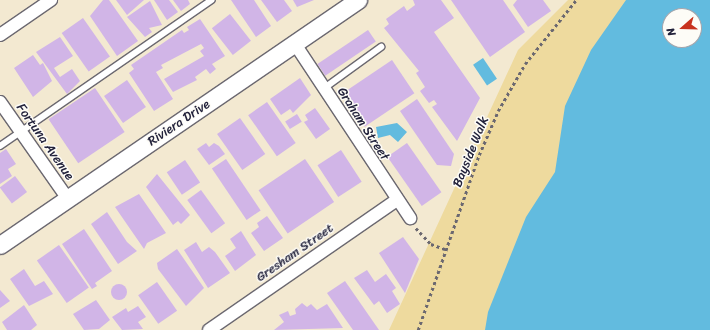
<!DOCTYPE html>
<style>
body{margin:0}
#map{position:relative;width:710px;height:330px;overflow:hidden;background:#f3e9d1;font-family:Sriracha,sans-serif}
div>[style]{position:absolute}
.sand>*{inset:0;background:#eeda9e}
.water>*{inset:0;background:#62bbdf;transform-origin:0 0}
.building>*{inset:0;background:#d1b5e7;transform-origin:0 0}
.round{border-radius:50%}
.path>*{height:2.5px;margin-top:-1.25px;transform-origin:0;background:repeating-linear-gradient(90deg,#6b6870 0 3px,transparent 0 6px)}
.roads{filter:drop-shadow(1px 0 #6b6870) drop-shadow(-1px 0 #6b6870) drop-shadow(0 1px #6b6870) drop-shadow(0 -1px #6b6870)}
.lane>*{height:6px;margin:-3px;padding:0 3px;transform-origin:3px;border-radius:3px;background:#fff}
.street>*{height:12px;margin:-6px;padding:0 6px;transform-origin:6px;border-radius:6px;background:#fff}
.secondary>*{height:17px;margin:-8.5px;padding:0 8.5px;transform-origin:8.5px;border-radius:8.5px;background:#fff}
span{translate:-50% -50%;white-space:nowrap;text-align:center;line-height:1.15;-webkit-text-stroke:3px #fdfcf7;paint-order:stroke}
.street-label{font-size:13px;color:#22223b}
.north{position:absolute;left:662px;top:8px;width:40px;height:40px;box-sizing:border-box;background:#fdfcf7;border:1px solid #a5a5ac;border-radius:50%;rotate:250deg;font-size:11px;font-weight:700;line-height:16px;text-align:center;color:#22223b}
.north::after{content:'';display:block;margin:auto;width:14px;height:18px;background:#c8321e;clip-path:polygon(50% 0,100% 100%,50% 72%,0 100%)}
</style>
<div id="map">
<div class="sand">
<div style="clip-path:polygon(568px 0,698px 0,670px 16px,491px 330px,389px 330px,518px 50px)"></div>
</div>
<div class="water">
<div style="clip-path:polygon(evenodd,626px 0,710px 0,710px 330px,485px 330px,488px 312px,526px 217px,555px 172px,565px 106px,591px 50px,626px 0,670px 16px,694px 16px,694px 40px,670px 40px,670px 16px)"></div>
<div style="left:483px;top:58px;width:25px;height:12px;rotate:56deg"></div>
<div style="clip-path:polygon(397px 123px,407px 132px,398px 142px,390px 135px,378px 138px,376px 127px)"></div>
</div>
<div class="building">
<div style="clip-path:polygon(103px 0,109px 0,138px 41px,117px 56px,90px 16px)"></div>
<div style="clip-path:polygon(116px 0,144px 0,127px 15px)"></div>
<div style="clip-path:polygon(154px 0,169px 0,178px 12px,167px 20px)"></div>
<div style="clip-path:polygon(173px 0,188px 0,190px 4px,181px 11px)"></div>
<div style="clip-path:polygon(231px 0,254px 0,271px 26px,256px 37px)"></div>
<div style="clip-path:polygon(261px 0,284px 0,292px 11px,277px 22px)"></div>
<div style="clip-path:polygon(293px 0,314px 0,297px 7px)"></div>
<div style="clip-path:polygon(413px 0,441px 0,454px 18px,434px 32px,480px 98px,457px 141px,432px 107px,437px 104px,434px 100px,429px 103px,420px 91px,425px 87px,416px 73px,419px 71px,384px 28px,389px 24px,386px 19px,404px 6px,407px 11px,415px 5px)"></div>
<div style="clip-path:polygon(451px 0,503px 0,525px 32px,490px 57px)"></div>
<div style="clip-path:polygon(517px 0,543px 0,551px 11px,528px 27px,513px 5px)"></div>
<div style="clip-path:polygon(150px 1px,162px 25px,149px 28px,152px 32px,145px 37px,127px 17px)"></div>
<div style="left:230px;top:14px;width:34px;height:23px;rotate:52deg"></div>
<div style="left:83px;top:18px;width:47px;height:26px;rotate:55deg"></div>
<div style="clip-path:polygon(200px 19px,225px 56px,212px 64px,216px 69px,210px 74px,206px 69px,195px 77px,197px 80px,173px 92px,164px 79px,204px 56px,200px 51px,204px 48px,201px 44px,161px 65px,163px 68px,156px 72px,173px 99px,154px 111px,129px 73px,134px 69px,131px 65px,182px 30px,184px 33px,189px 30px,187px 27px)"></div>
<div style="left:368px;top:30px;width:14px;height:61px;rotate:56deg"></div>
<div style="clip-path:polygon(60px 37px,73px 56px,54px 68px,60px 77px,72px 69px,80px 81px,67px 94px,36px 52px)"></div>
<div style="clip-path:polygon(33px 55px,40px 65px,43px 63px,52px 81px,33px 97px,14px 68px)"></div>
<div style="left:392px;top:60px;width:40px;height:60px;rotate:56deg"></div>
<div style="clip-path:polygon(300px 78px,311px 95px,293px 113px,290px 109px,281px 115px,270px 99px)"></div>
<div style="left:127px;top:80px;width:33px;height:28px;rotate:55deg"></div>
<div style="left:95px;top:88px;width:53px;height:56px;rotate:56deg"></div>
<div style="clip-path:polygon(417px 99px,454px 154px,451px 166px,437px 165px,400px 111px)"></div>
<div style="left:267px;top:102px;width:50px;height:23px;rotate:55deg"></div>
<div style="clip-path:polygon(315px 108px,330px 129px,316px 139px,304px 122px,308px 120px,305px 115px)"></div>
<div style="left:297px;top:114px;width:9px;height:14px;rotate:58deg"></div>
<div style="left:240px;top:118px;width:44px;height:28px;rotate:55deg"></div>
<div style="clip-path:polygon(206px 143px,209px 147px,214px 143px,219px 146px,225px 154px,209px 165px,197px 149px)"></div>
<div style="left:407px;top:143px;width:60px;height:24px;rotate:55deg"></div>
<div style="clip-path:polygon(6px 149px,16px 164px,8px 169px,12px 176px,0 184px,0 153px)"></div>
<div style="left:341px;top:150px;width:38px;height:28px;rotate:57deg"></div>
<div style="left:226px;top:159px;width:62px;height:17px;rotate:56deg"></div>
<div style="left:305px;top:159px;width:52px;height:56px;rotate:56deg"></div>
<div style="left:185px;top:160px;width:27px;height:22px;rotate:56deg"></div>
<div style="clip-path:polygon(157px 174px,190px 215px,181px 224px,178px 221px,173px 225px,146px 187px)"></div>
<div style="left:15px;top:176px;width:20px;height:19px;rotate:53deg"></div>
<div style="left:201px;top:190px;width:41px;height:17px;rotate:54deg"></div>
<div style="clip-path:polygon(139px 194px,166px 233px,147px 243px,144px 249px,115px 207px)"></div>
<div style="clip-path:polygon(107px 212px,127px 242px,137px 251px,118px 264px,91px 224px)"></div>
<div style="clip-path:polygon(267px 216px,283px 238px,264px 251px,251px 233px,259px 227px,257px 223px)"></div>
<div style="clip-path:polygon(84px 229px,112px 271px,95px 283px,97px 286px,92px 289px,62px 244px)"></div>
<div style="clip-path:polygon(241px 231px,256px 255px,235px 271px,225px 256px,236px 248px,230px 239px)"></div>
<div style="clip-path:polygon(403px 237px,419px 259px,405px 293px,379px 253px)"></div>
<div style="clip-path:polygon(196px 242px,202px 252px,209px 247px,215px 252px,230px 273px,208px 288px,184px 250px)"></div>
<div style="left:59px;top:245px;width:52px;height:27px;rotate:55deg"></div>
<div style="clip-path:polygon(177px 249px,204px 288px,186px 306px,158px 269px,157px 263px)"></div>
<div style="clip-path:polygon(24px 269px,35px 286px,44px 281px,53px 294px,29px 306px,10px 279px)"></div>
<div style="clip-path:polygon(367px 270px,375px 282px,386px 274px,396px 288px,392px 291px,400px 304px,387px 313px,379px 301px,374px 305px,354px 278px)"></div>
<div style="clip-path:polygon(345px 281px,379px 330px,353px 330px,327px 293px)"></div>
<div style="left:157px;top:282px;width:35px;height:23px;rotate:55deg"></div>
<div class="round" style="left:111px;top:284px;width:16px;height:16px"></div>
<div style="clip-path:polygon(0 290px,10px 301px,0 308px)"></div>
<div style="clip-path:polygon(96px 300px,110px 320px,99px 329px,84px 330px,73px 314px)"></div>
<div style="clip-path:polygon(302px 303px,307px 307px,311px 304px,317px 310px,327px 304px,343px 328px,274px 330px,284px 322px,279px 315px,288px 311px,290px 316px,296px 314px,295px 309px)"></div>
<div style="clip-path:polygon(24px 305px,37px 325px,31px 330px,7px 330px,2px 322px)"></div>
<div style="clip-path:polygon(138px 306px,146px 317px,138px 322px,143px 329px,122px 330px,112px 317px,126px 308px,128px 312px)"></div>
</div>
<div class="path">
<div style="left:416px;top:228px;width:22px;rotate:47deg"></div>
<div style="left:431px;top:244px;width:15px;rotate:20deg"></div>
<div style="left:418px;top:330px;width:185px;rotate:-70.8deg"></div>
<div style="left:479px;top:155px;width:48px;rotate:-66.6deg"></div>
<div style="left:498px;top:111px;width:54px;rotate:-60.1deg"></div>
<div style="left:525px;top:64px;width:82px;rotate:-51.4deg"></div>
</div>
<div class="roads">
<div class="lane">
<div style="left:323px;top:89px;width:72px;rotate:-35.9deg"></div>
<div style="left:0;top:146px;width:257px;rotate:-34.6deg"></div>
</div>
<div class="street">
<div style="left:0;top:35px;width:62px;rotate:-34.5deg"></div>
<div style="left:295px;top:44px;width:209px;rotate:56.5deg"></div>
<div style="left:0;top:102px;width:118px;rotate:55deg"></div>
<div style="left:209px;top:330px;width:229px;rotate:-34.7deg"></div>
</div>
<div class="secondary">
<div style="left:0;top:245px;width:434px;rotate:-34.4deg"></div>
</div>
</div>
<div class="street-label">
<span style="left:179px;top:123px;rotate:-34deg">Riviera Drive</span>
<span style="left:363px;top:124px;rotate:57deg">Graham Street</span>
<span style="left:45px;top:142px;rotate:55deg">Fortuna Avenue</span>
<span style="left:471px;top:152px;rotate:-68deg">Bayside Walk</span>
<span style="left:295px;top:253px;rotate:-35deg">Gresham Street</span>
</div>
<div class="north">N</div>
</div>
